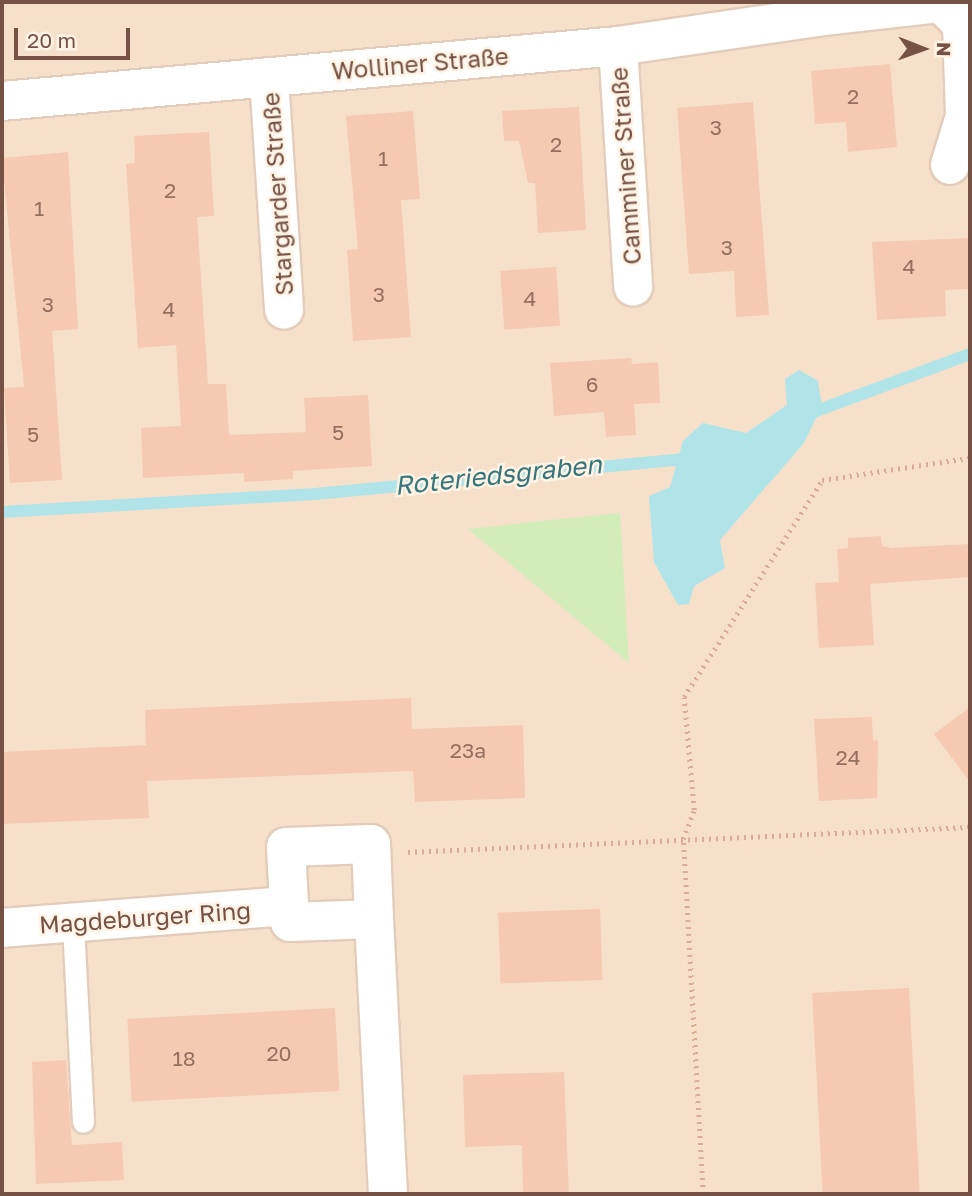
<!DOCTYPE html>
<meta charset="utf-8">
<style>
body{margin:0}
#map{position:relative;width:972px;height:1196px;overflow:hidden;background:#feefdc;font-family:"Golos Text",sans-serif}
div>[style]{position:absolute}
.residential>*{inset:0;background:#f6e0ca;transform-origin:0 0}
.green>*{inset:0;background:#d2ecba}
.water>*{inset:0;background:#b0e4e9}
.stream>*{height:12px;margin:-6px;padding:0 6px;transform-origin:6px;border-radius:6px;background:#b0e4e9}
.building>*{inset:0;background:#f6c9b2;transform-origin:0 0}
.path>*{height:4.5px;margin-top:-2.25px;transform-origin:0;background:repeating-linear-gradient(90deg,#daac95 0 2px,transparent 0 7px)}
.roads{filter:drop-shadow(2px 0 #e4ccbb) drop-shadow(-2px 0 #e4ccbb) drop-shadow(0 2px #e4ccbb) drop-shadow(0 -2px #e4ccbb)}
.service>*{height:21px;margin:-10.5px;padding:0 10.5px;transform-origin:10.5px;border-radius:10.5px;background:#fff}
.minor>*{height:38px;margin:-19px;padding:0 19px;transform-origin:19px;border-radius:19px;background:#fff}
span{translate:-50% -50%;white-space:nowrap;text-align:center;line-height:1.15;-webkit-text-stroke:5px #fff3e5;paint-order:stroke}
.number-label{font-size:21px;color:#957060}
.number-label span{-webkit-text-stroke-width:0}
.street-label{font-size:24px;color:#755244}
.water-label{font-size:26px;color:#36767d;font-style:italic}
.frame{position:absolute;inset:0;border:4px solid #755244;pointer-events:none}
.north{position:absolute;left:888px;top:14px;width:70px;height:70px;-webkit-text-stroke:5px #fff3e5;paint-order:stroke;rotate:91deg;font-size:19px;font-weight:700;line-height:28px;text-align:center;color:#755244}
.north::after{content:'';display:block;margin:auto;width:24px;height:32px;background:#755244;clip-path:polygon(50% 0,100% 100%,50% 72%,0 100%)}
.scale{position:absolute;left:14px;top:28px;width:116px;height:32px;box-sizing:border-box;border:4px solid #755244;border-top:0;padding-left:9px;font-size:21px;line-height:24px;white-space:nowrap;color:#755244;-webkit-text-stroke:5px #fff3e5;paint-order:stroke}
</style>
<div id="map">
<div class="residential">
<div style="left:2px;top:2px;width:968px;height:1192px"></div>
</div>
<div class="green">
<div style="clip-path:polygon(620px 513px,629px 663px,468px 529px,541px 521px)"></div>
</div>
<div class="water">
<div style="clip-path:polygon(799px 370px,818px 381px,822px 406px,804px 443px,720px 540px,725px 568px,694px 586px,689px 604px,678px 605px,654px 562px,649px 496px,670px 487px,683px 441px,703px 423px,746px 433px,787px 405px,785px 379px)"></div>
</div>
<div class="stream">
<div style="left:808px;top:414px;width:173px;rotate:-20.3deg"></div>
<div style="left:2px;top:512px;width:314px;rotate:-3.3deg"></div>
<div style="left:315px;top:494px;width:382px;rotate:-5.4deg"></div>
</div>
<div class="building">
<div style="clip-path:polygon(890px 64px,897px 147px,848px 152px,846px 122px,815px 124px,811px 71px)"></div>
<div style="clip-path:polygon(753px 102px,769px 315px,736px 317px,734px 271px,689px 274px,677px 108px)"></div>
<div style="clip-path:polygon(579px 107px,586px 230px,538px 233px,535px 183px,528px 183px,519px 141px,504px 141px,502px 111px)"></div>
<div style="clip-path:polygon(413px 111px,420px 199px,401px 200px,411px 337px,353px 341px,347px 250px,358px 249px,346px 116px)"></div>
<div style="clip-path:polygon(209px 132px,214px 216px,197px 217px,208px 384px,226px 384px,229px 435px,306px 432px,304px 398px,368px 395px,372px 466px,293px 471px,293px 479px,244px 482px,244px 473px,143px 478px,141px 428px,181px 426px,176px 345px,138px 348px,126px 164px,135px 163px,134px 136px)"></div>
<div style="clip-path:polygon(68px 152px,78px 329px,52px 331px,62px 480px,10px 483px,4px 388px,24px 387px,2px 158px)"></div>
<div style="clip-path:polygon(970px 238px,970px 289px,945px 290px,946px 316px,877px 320px,872px 242px)"></div>
<div style="left:556px;top:267px;width:59px;height:56px;rotate:86deg"></div>
<div style="clip-path:polygon(631px 358px,632px 364px,658px 362px,660px 403px,634px 404px,636px 435px,606px 437px,604px 412px,554px 416px,550px 363px)"></div>
<div style="clip-path:polygon(881px 536px,882px 546px,892px 548px,970px 544px,970px 577px,870px 584px,874px 645px,819px 648px,815px 583px,839px 582px,837px 549px,848px 548px,848px 538px)"></div>
<div style="clip-path:polygon(411px 698px,412px 729px,523px 725px,525px 798px,415px 802px,413px 771px,147px 781px,149px 818px,2px 824px,2px 752px,146px 745px,145px 710px)"></div>
<div style="clip-path:polygon(970px 707px,970px 782px,934px 734px)"></div>
<div style="clip-path:polygon(872px 717px,873px 741px,878px 740px,877px 798px,819px 801px,814px 719px)"></div>
<div style="left:600px;top:909px;width:71px;height:102px;rotate:88deg"></div>
<div style="left:909px;top:988px;width:206px;height:97px;rotate:87deg"></div>
<div style="left:335px;top:1008px;width:83px;height:208px;rotate:87deg"></div>
<div style="clip-path:polygon(66px 1060px,72px 1145px,122px 1142px,124px 1180px,36px 1184px,32px 1062px)"></div>
<div style="clip-path:polygon(564px 1072px,569px 1194px,523px 1194px,522px 1145px,465px 1147px,463px 1075px)"></div>
</div>
<div class="path">
<div style="left:408px;top:852px;width:563px;rotate:-2.55deg"></div>
<div style="left:703px;top:1194px;width:356px;rotate:-93.2deg"></div>
<div style="left:683px;top:839px;width:31px;rotate:-69deg"></div>
<div style="left:694px;top:810px;width:113px;rotate:-95.1deg"></div>
<div style="left:684px;top:697px;width:257px;rotate:-57.5deg"></div>
<div style="left:822px;top:480px;width:150px;rotate:-8.5deg"></div>
</div>
<div class="roads">
<div class="service">
<div style="left:73px;top:924px;width:198px;rotate:87.1deg"></div>
</div>
<div class="minor">
<div style="left:823px;top:16px;width:119px;rotate:-6.3deg"></div>
<div style="left:941px;top:3px;width:30px;rotate:45deg"></div>
<div style="left:962px;top:24px;width:92px;rotate:88.1deg"></div>
<div style="left:965px;top:116px;width:51px;rotate:107deg"></div>
<div style="left:618px;top:46px;width:241px;rotate:86.4deg"></div>
<div style="left:269px;top:77px;width:233px;rotate:86.3deg"></div>
<div style="left:2px;top:101px;width:618px;rotate:-5.1deg"></div>
<div style="left:618px;top:46px;width:207px;rotate:-8.3deg"></div>
<div style="left:823px;top:16px;width:14px;rotate:-94deg"></div>
<div style="left:371px;top:844px;width:75px;rotate:87.7deg"></div>
<div style="left:374px;top:919px;width:84px;rotate:178deg"></div>
<div style="left:290px;top:922px;width:75px;rotate:-93.1deg"></div>
<div style="left:286px;top:847px;width:85px;rotate:-2deg"></div>
<div style="left:374px;top:919px;width:275px;rotate:87.1deg"></div>
<div style="left:2px;top:928px;width:287px;rotate:-4.4deg"></div>
</div>
</div>
<div class="number-label">
<span style="left:853px;top:96px">2</span>
<span style="left:716px;top:127px">3</span>
<span style="left:556px;top:144px">2</span>
<span style="left:383px;top:158px">1</span>
<span style="left:170px;top:190px">2</span>
<span style="left:39px;top:208px">1</span>
<span style="left:727px;top:247px">3</span>
<span style="left:909px;top:266px">4</span>
<span style="left:379px;top:294px">3</span>
<span style="left:530px;top:298px">4</span>
<span style="left:48px;top:304px">3</span>
<span style="left:169px;top:309px">4</span>
<span style="left:592px;top:384px">6</span>
<span style="left:338px;top:432px">5</span>
<span style="left:33px;top:434px">5</span>
<span style="left:468px;top:750px">23a</span>
<span style="left:848px;top:757px">24</span>
<span style="left:279px;top:1053px">20</span>
<span style="left:184px;top:1058px">18</span>
</div>
<div class="street-label">
<span style="left:420px;top:63px;rotate:-5deg">Wolliner Straße</span>
<span style="left:625px;top:166px;rotate:-94deg">Camminer Straße</span>
<span style="left:277px;top:194px;rotate:-94deg">Stargarder Straße</span>
<span style="left:145px;top:917px;rotate:-4deg">Magdeburger Ring</span>
</div>
<div class="water-label">
<span style="left:498px;top:475px;rotate:-6deg">Roteriedsgraben</span>
</div>
<div class="frame"></div>
<div class="north">N</div>
<div class="scale">20 m</div>
</div>
